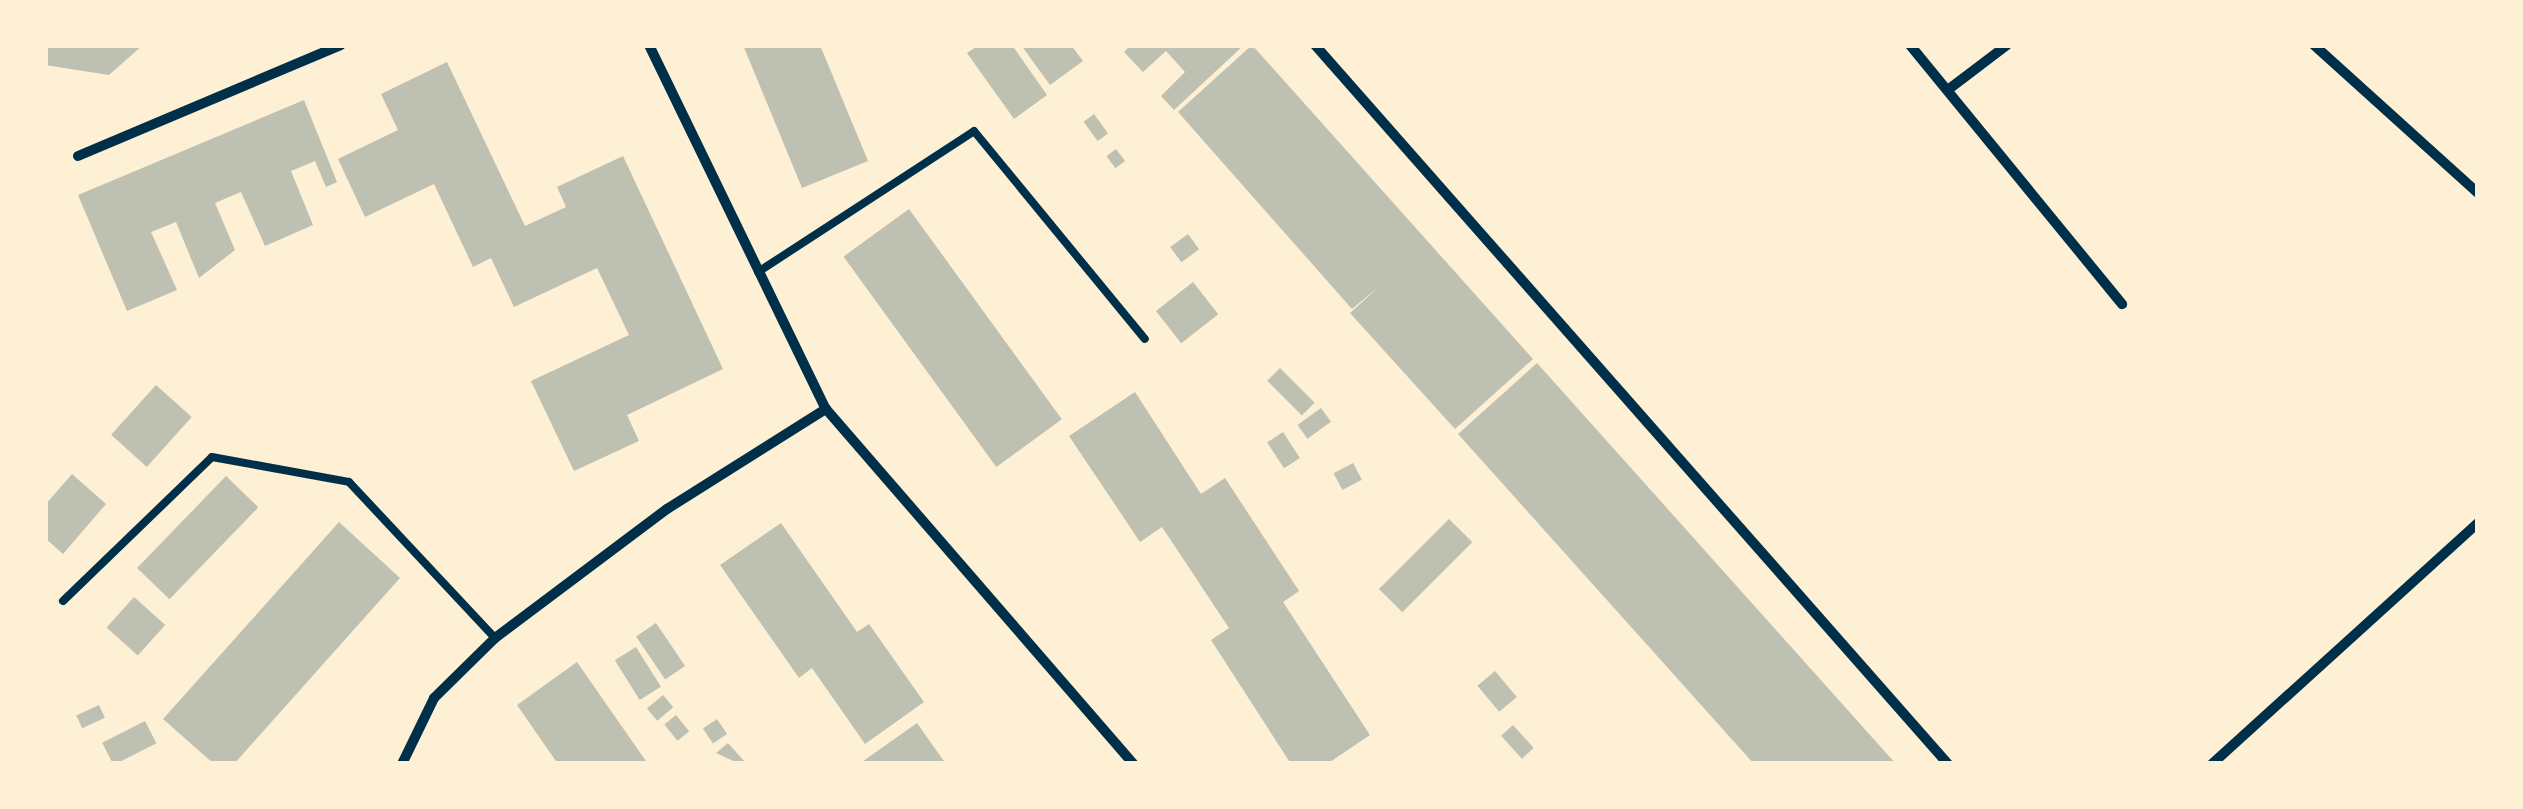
<!DOCTYPE html>
<style>
body{margin:0}
#map{position:relative;width:2523px;height:809px;overflow:hidden;background:#fdf0d5;font-family:"DM Sans",sans-serif}
div>[style]{position:absolute}
.building>*{inset:0;background:#bec0b2;transform-origin:0 0}
.service>*{height:8px;margin:-4px;padding:0 4px;transform-origin:4px;border-radius:4px;background:#003049}
.minor>*{height:10px;margin:-5px;padding:0 5px;transform-origin:5px;border-radius:5px;background:#003049}
span{translate:-50% -50%;white-space:nowrap;text-align:center;line-height:1.15;-webkit-text-stroke:10px #fdf0d5;paint-order:stroke}
.frame{position:absolute;inset:0;border:48px solid #fdf0d5;pointer-events:none}
</style>
<div id="map">
<div class="building">
<div style="clip-path:polygon(48px 45px,143px 45px,109px 75px,45px 65px)"></div>
<div style="clip-path:polygon(743px 45px,820px 45px,868px 161px,802px 188px)"></div>
<div style="clip-path:polygon(979px 45px,1012px 45px,1047px 95px,1014px 119px,967px 53px)"></div>
<div style="clip-path:polygon(1021px 45px,1071px 45px,1083px 61px,1050px 85px)"></div>
<div style="clip-path:polygon(1131px 45px,1244px 45px,1174px 110px,1161px 96px,1185px 72px,1166px 51px,1143px 72px,1124px 52px)"></div>
<div style="clip-path:polygon(1252px 45px,1533px 359px,1455px 429px,1350px 313px,1381px 285px,1352px 309px,1178px 112px)"></div>
<div style="clip-path:polygon(447px 62px,525px 226px,566px 207px,557px 187px,623px 156px,723px 369px,627px 415px,639px 441px,574px 471px,531px 381px,629px 335px,597px 268px,514px 307px,491px 258px,473px 267px,434px 184px,365px 217px,338px 159px,398px 130px,381px 94px)"></div>
<div style="clip-path:polygon(304px 100px,337px 182px,326px 187px,315px 161px,291px 171px,313px 225px,265px 246px,241px 192px,215px 203px,235px 250px,199px 278px,176px 222px,151px 232px,177px 290px,127px 311px,78px 195px)"></div>
<div style="left:1094px;top:114px;width:24px;height:13px;rotate:54deg"></div>
<div style="left:1116px;top:149px;width:15px;height:12px;rotate:53deg"></div>
<div style="left:909px;top:209px;width:260px;height:81px;rotate:54deg"></div>
<div style="left:1188px;top:234px;width:19px;height:22px;rotate:54deg"></div>
<div style="left:1193px;top:282px;width:41px;height:47px;rotate:52deg"></div>
<div style="clip-path:polygon(1537px 363px,1896px 764px,1754px 764px,1458px 434px)"></div>
<div style="left:1280px;top:368px;width:49px;height:18px;rotate:45deg"></div>
<div style="left:156px;top:385px;width:48px;height:67px;rotate:42deg"></div>
<div style="clip-path:polygon(1135px 392px,1201px 494px,1225px 478px,1299px 591px,1283px 602px,1370px 735px,1327px 764px,1291px 764px,1211px 640px,1229px 628px,1162px 527px,1140px 542px,1069px 436px)"></div>
<div style="left:1321px;top:408px;width:17px;height:29px;rotate:54deg"></div>
<div style="left:1283px;top:432px;width:31px;height:19px;rotate:57deg"></div>
<div style="left:1353px;top:463px;width:19px;height:22px;rotate:62deg"></div>
<div style="clip-path:polygon(72px 474px,106px 504px,63px 554px,45px 538px,45px 505px)"></div>
<div style="left:226px;top:476px;width:45px;height:128px;rotate:44deg"></div>
<div style="left:1449px;top:519px;width:33px;height:99px;rotate:45deg"></div>
<div style="clip-path:polygon(339px 522px,400px 578px,234px 764px,214px 764px,163px 719px)"></div>
<div style="clip-path:polygon(781px 523px,857px 632px,869px 624px,924px 702px,865px 744px,812px 668px,799px 678px,720px 565px)"></div>
<div style="left:134px;top:597px;width:42px;height:41px;rotate:42deg"></div>
<div style="left:656px;top:623px;width:52px;height:24px;rotate:56deg"></div>
<div style="left:636px;top:647px;width:47px;height:25px;rotate:58deg"></div>
<div style="clip-path:polygon(577px 662px,648px 764px,558px 764px,517px 705px)"></div>
<div style="left:1495px;top:671px;width:34px;height:23px;rotate:50deg"></div>
<div style="left:663px;top:695px;width:16px;height:21px;rotate:50deg"></div>
<div style="left:99px;top:705px;width:14px;height:25px;rotate:65deg"></div>
<div style="left:676px;top:715px;width:21px;height:15px;rotate:51deg"></div>
<div style="left:717px;top:719px;width:18px;height:17px;rotate:56deg"></div>
<div style="left:145px;top:721px;width:25px;height:48px;rotate:63deg"></div>
<div style="clip-path:polygon(917px 723px,946px 764px,859px 764px)"></div>
<div style="left:1513px;top:725px;width:31px;height:16px;rotate:48deg"></div>
<div style="clip-path:polygon(728px 743px,744px 761px,740px 764px,716px 753px)"></div>
</div>
<div class="service">
<div style="left:758px;top:272px;width:258px;rotate:-33.1deg"></div>
<div style="left:974px;top:131px;width:269px;rotate:50.6deg"></div>
<div style="left:63px;top:601px;width:207px;rotate:-44deg"></div>
<div style="left:212px;top:457px;width:139px;rotate:10.3deg"></div>
<div style="left:349px;top:482px;width:214px;rotate:46.9deg"></div>
</div>
<div class="minor">
<div style="left:649px;top:45px;width:405px;rotate:64.1deg"></div>
<div style="left:826px;top:409px;width:469px;rotate:49.1deg"></div>
<div style="left:1315px;top:45px;width:958px;rotate:48.64deg"></div>
<div style="left:1910px;top:45px;width:335px;rotate:50.7deg"></div>
<div style="left:2314px;top:45px;width:221px;rotate:42.1deg"></div>
<div style="left:1949px;top:89px;width:73px;rotate:-37.2deg"></div>
<div style="left:78px;top:156px;width:285px;rotate:-22.9deg"></div>
<div style="left:402px;top:764px;width:73px;rotate:-64.1deg"></div>
<div style="left:434px;top:698px;width:86px;rotate:-44.5deg"></div>
<div style="left:495px;top:638px;width:215px;rotate:-36.9deg"></div>
<div style="left:667px;top:509px;width:188px;rotate:-32.2deg"></div>
<div style="left:2212px;top:764px;width:359px;rotate:-42.2deg"></div>
</div>
<div class="frame"></div>
</div>
